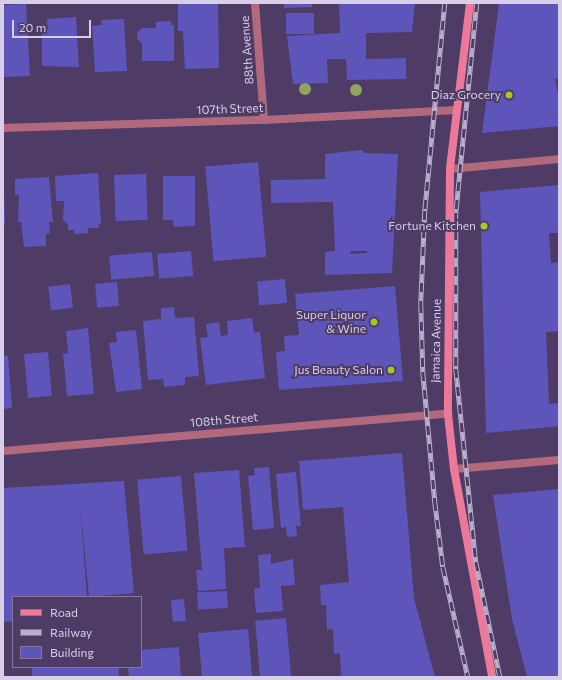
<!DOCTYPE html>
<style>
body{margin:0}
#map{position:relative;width:562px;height:680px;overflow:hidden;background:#4e3c66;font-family:Commissioner,sans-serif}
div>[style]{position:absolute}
.building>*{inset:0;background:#5e55bb;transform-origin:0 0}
.minor>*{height:8px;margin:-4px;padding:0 4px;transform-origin:4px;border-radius:4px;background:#b3697c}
.secondary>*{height:8px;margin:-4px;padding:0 4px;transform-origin:4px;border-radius:4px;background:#ed799a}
.rail>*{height:4.5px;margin-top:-2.25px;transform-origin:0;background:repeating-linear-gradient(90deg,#4e3c66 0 9px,#bbb0cc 0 18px);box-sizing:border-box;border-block:1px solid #bbb0cc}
.trees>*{width:12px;height:12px;margin:-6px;border-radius:50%;background:#93a360}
.dots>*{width:11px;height:11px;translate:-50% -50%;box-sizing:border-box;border:2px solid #4e3c66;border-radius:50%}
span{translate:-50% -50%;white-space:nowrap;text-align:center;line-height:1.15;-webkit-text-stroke:4px #4e3c66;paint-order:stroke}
.street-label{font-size:12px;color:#d8cee7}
.poi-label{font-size:12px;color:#d8cee7}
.right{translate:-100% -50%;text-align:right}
.frame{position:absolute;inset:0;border:4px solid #d8cee7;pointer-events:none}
.legend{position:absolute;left:12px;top:596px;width:130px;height:72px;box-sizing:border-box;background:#4e3c66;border:1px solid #85769a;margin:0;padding:5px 7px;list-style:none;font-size:12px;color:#d8cee7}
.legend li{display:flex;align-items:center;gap:8px;height:20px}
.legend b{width:20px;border:1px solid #85769a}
.scale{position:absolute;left:12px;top:20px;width:79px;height:18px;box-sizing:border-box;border:2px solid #d8cee7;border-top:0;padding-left:5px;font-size:12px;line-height:14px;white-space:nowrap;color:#d8cee7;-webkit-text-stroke:3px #4e3c66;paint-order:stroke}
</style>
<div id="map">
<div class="building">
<div style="clip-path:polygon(178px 3px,218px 3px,219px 68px,185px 69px,183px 31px,178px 31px)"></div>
<div style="clip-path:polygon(284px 3px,312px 3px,312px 7px,284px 8px)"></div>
<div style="clip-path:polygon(339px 3px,415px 3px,412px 32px,366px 33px,366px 59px,406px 58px,406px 79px,347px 80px,346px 59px,327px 59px,328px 83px,293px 84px,287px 36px,340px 33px)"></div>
<div style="clip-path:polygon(499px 3px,559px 3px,559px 78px,555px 79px,559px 100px,559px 126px,482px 133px)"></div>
<div style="clip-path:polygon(26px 4px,30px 76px,3px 77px,3px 5px)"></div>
<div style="left:286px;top:13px;width:28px;height:21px"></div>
<div style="clip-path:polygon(76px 17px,79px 67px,42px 66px,42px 30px,48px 30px,47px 19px)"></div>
<div style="clip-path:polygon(124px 19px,127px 71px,95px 72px,92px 26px,102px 25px,101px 20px)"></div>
<div style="clip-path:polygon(171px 21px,171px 25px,174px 25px,174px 61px,142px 61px,142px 43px,137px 39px,137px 33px,142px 28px,156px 28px,156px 22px)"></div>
<div style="clip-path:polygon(evenodd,362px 150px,365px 153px,398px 154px,392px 273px,325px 275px,325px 252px,335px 251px,333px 202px,271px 203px,271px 180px,325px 179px,325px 154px,362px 150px,351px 251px,367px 251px,367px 253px,350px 254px,351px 251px)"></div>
<div style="left:258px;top:162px;width:95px;height:53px;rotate:85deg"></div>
<div style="clip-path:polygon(98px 173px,101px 224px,99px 224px,99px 228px,88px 228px,88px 233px,74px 234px,74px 230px,68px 230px,68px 224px,63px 220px,64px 201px,56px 201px,55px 176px)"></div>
<div style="left:146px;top:174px;width:46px;height:32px;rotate:88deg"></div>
<div style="clip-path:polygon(163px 176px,195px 176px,195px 226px,174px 227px,173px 220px,163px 220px)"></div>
<div style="clip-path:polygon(49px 177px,53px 222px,49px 222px,50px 233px,46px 234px,46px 246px,24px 247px,21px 222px,18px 222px,19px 195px,15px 195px,15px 179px)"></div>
<div style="clip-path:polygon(559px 185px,559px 233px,549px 233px,551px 263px,559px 262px,559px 331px,546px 332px,549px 404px,559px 403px,559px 426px,486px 433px,480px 192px)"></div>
<div style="clip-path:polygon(3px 191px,4px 191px,5px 225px,3px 225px)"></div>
<div style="left:191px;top:251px;width:25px;height:34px;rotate:85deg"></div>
<div style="left:152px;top:252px;width:24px;height:43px;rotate:85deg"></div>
<div style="left:285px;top:279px;width:24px;height:28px;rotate:85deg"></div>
<div style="left:117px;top:282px;width:24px;height:22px;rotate:85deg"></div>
<div style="left:70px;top:284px;width:24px;height:22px;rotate:83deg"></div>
<div style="clip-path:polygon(395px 286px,403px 381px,279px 390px,276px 352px,285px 351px,284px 336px,299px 335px,295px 294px)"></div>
<div style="clip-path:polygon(174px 307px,175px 318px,194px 317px,199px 376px,185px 377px,185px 385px,164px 387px,163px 379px,148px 380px,143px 321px,161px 319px,161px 308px)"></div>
<div style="clip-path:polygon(252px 318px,254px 333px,260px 332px,265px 378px,206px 385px,200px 338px,208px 337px,206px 324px,219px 322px,221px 336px,228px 335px,227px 321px)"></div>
<div style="clip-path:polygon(88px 328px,94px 394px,67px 396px,63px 354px,68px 353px,66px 331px)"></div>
<div style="clip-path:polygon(136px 330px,142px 389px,116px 392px,109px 343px,117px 342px,116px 332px)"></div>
<div style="left:48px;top:352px;width:44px;height:24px;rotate:85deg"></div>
<div style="clip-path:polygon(3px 356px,8px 356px,12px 408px,4px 409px)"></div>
<div style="clip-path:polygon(402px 453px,414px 598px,435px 677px,341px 677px,340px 653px,334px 654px,333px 629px,327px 630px,326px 605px,321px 605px,320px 585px,349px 582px,343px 507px,303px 510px,299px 461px)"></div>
<div style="clip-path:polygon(269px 467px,274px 528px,253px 530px,248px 476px,255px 475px,254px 468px)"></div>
<div style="clip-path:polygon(239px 470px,245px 547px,224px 548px,226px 589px,198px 591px,196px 570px,202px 570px,194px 473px)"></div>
<div style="clip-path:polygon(296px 472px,301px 526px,296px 526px,297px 536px,287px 537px,286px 527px,281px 528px,276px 474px)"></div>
<div style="left:181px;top:476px;width:75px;height:44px;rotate:85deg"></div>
<div style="clip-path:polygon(124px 481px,134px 593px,89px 597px,80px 503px,87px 597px,13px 597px,13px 621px,3px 622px,3px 488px)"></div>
<div style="clip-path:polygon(559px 489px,559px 677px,527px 677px,512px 619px,493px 495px)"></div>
<div style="clip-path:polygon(271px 554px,271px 564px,293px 559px,295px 585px,281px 586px,283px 611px,256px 613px,254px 589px,260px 588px,258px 555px)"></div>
<div style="left:227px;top:591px;width:17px;height:30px;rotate:87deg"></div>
<div style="left:184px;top:599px;width:22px;height:13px;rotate:85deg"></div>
<div style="left:286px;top:618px;width:59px;height:31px;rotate:85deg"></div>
<div style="left:248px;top:629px;width:48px;height:50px;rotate:85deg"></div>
<div style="clip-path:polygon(179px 647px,181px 677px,129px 677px,128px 667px,141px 667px,141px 650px)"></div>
<div style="left:32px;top:667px;width:87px;height:10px"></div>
</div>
<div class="minor">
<div style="left:255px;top:3px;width:117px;rotate:85.6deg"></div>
<div style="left:3px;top:128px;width:261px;rotate:-1.8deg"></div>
<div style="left:264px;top:120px;width:193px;rotate:-3deg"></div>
<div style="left:450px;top:169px;width:109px;rotate:-5.2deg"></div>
<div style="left:3px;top:451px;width:447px;rotate:-4.8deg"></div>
<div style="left:454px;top:469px;width:105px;rotate:-4.9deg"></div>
</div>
<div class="secondary">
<div style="left:470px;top:3px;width:167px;rotate:96.9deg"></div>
<div style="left:450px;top:169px;width:245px;rotate:90.5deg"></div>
<div style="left:448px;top:414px;width:55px;rotate:83.8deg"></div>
<div style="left:454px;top:469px;width:211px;rotate:79.6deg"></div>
</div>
<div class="rail">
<div style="left:445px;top:3px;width:209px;rotate:95.5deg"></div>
<div style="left:425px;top:211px;width:93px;rotate:92.5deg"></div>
<div style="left:421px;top:304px;width:68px;rotate:88.3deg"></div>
<div style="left:423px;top:372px;width:131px;rotate:84.7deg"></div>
<div style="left:435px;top:502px;width:65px;rotate:83deg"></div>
<div style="left:443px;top:567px;width:113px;rotate:77.2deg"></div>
<div style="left:477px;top:3px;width:211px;rotate:95.7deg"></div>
<div style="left:456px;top:213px;width:156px;rotate:90deg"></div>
<div style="left:456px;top:369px;width:194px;rotate:84.1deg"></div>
<div style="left:476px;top:562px;width:117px;rotate:78.2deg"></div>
</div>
<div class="trees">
<div style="left:305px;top:89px"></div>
<div style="left:356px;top:90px"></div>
</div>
<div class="dots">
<div style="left:509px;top:95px;background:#a2c929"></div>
<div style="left:484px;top:226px;background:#a2c929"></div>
<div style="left:374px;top:322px;background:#a2c929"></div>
<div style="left:391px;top:370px;background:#a2c929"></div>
</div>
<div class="street-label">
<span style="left:247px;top:50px;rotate:-94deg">88th Avenue</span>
<span style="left:230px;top:109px;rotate:-2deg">107th Street</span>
<span style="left:436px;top:341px;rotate:-89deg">Jamaica Avenue</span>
<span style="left:224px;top:420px;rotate:-5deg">108th Street</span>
</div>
<div class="poi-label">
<span class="right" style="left:501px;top:95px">Diaz Grocery</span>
<span class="right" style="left:476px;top:226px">Fortune Kitchen</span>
<span class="right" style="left:366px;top:322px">Super Liquor<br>&amp; Wine</span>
<span class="right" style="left:383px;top:370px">Jus Beauty Salon</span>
</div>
<div class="frame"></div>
<ul class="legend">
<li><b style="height:5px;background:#ed799a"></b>Road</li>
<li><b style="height:5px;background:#bbb0cc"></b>Railway</li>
<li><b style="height:11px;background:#5e55bb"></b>Building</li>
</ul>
<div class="scale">20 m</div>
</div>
